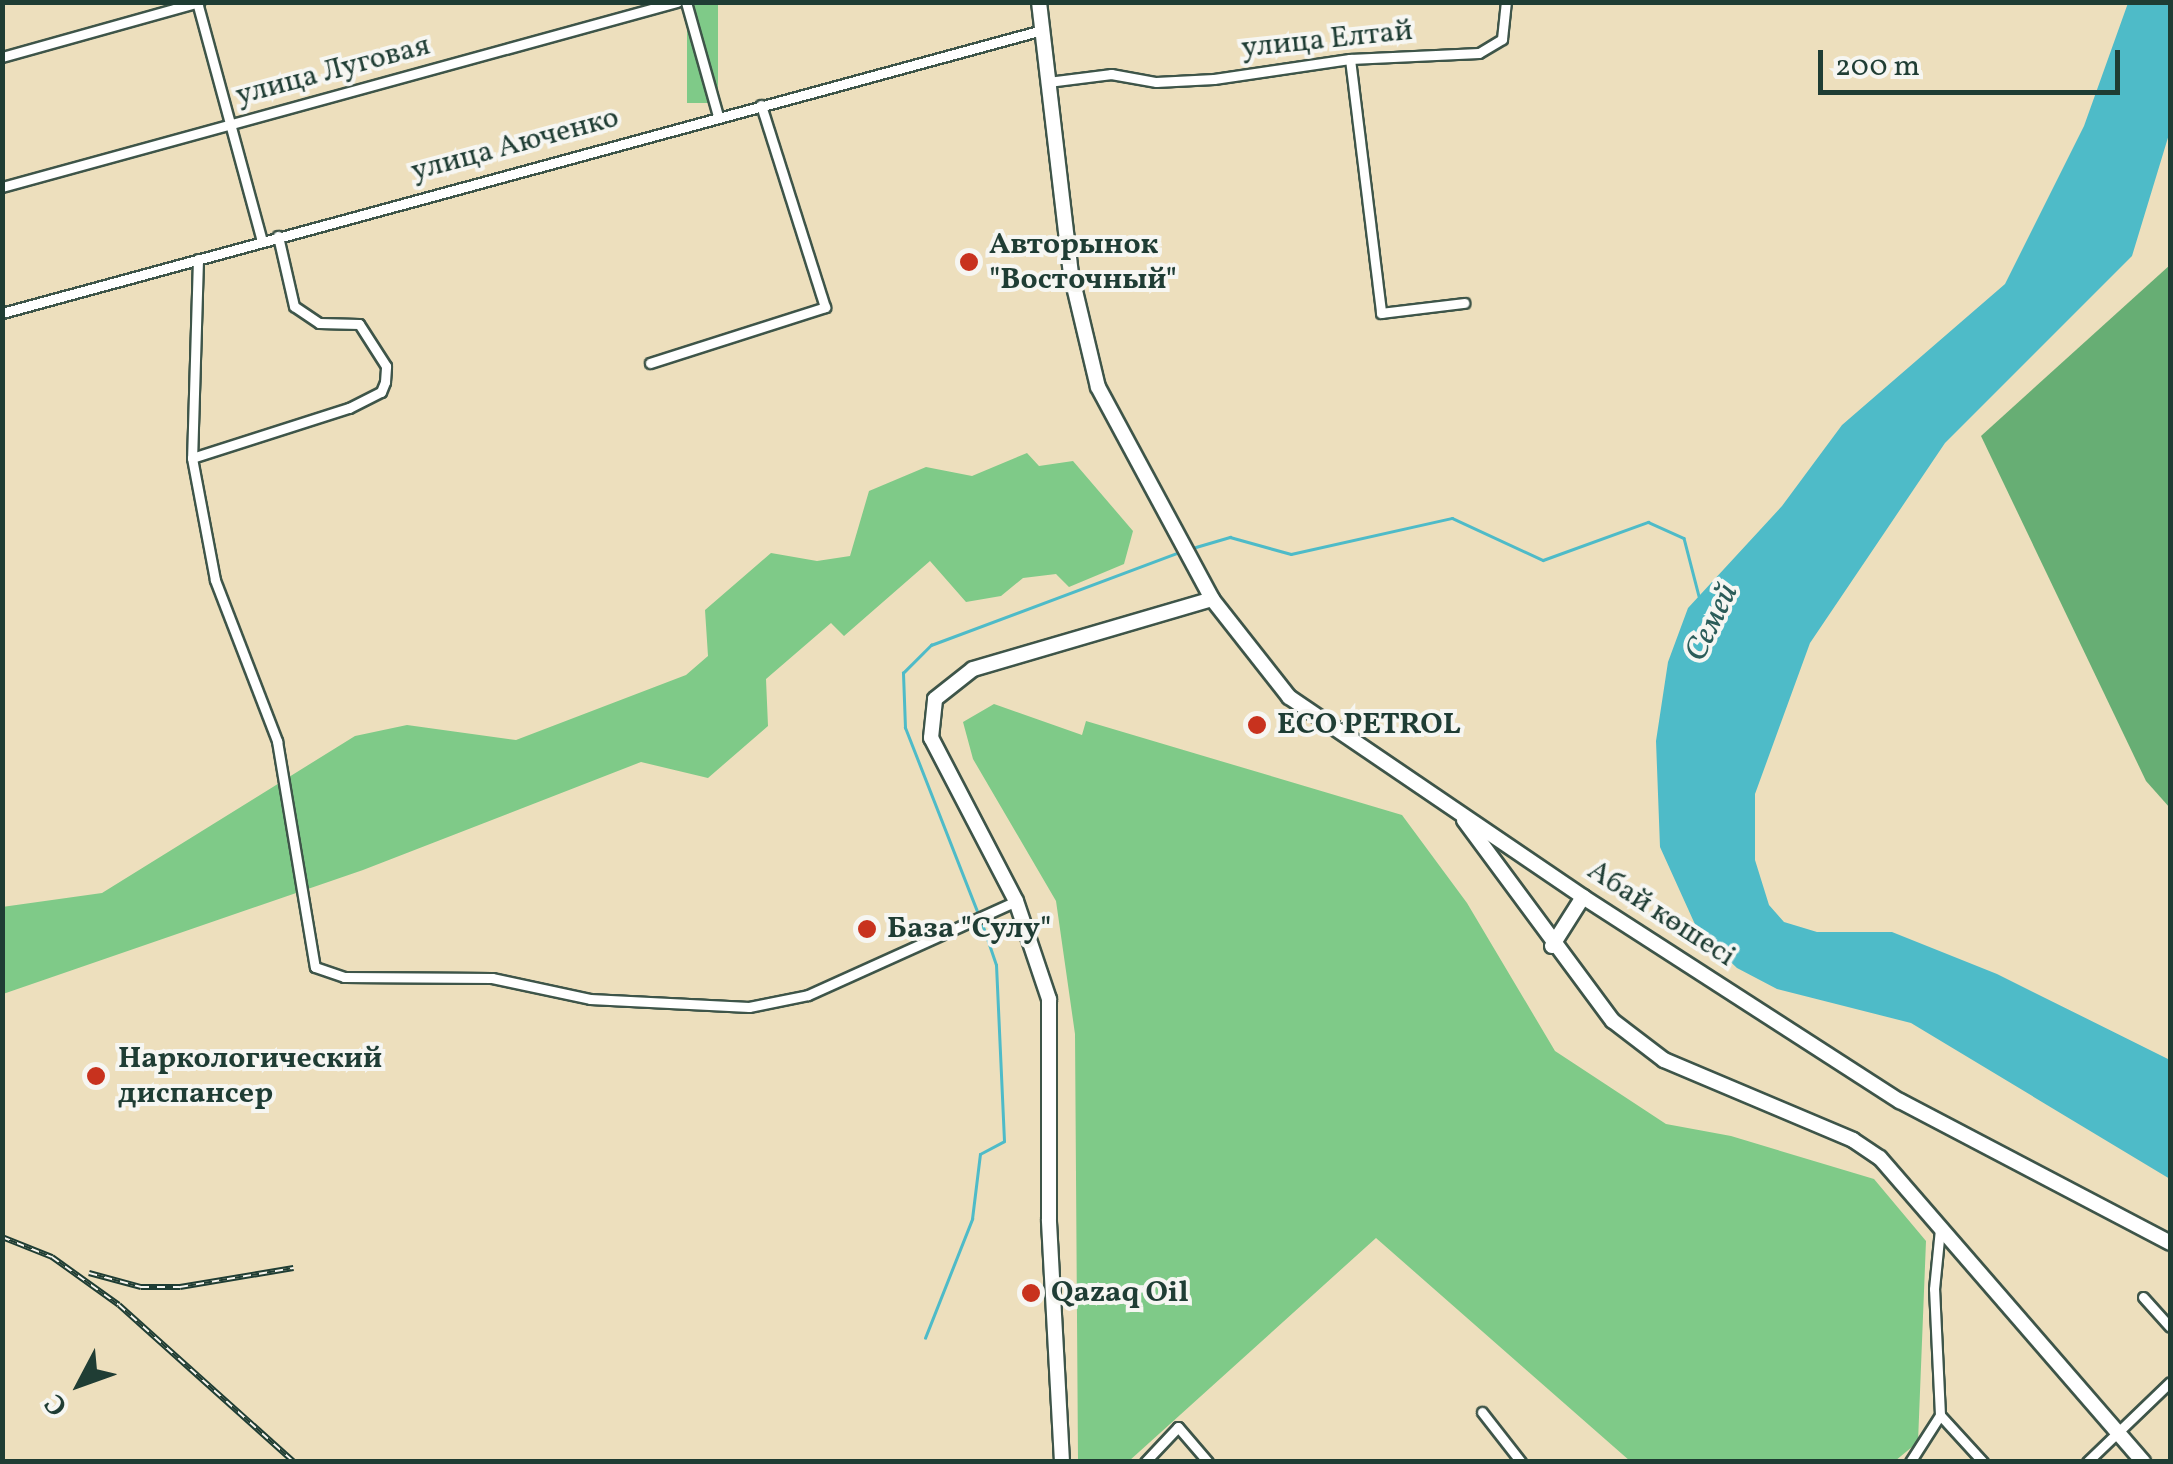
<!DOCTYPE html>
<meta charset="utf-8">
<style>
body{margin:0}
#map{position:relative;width:2173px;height:1464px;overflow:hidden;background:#eddfbd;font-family:Vollkorn,serif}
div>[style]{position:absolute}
.green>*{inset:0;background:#7fca88;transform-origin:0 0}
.forest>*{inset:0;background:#67ae74}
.water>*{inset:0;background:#4ebbc8}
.stream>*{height:2.5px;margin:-1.25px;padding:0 1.25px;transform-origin:1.25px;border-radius:1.25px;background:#4ebbc8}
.roads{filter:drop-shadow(2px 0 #3e5549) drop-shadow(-2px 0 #3e5549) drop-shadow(0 2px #3e5549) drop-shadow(0 -2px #3e5549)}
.street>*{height:9px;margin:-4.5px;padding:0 4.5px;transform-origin:4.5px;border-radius:4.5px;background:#fff}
.secondary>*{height:14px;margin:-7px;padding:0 7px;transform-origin:7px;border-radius:7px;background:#fff}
.rail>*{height:6px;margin-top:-3px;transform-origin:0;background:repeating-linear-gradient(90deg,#f6f6f2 0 8px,#1f3d34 0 16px);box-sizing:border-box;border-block:2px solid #1f3d34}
.dots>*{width:28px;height:28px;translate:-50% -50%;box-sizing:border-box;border:5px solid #f6f6f2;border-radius:50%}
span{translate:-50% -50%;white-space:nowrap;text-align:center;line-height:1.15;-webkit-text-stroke:8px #f6f6f2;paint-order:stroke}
.street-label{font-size:30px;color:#1f3d34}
.poi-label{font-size:30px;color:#1f3d34;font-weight:700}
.left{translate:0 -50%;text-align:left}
.water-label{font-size:32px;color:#2b5c59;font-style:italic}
.frame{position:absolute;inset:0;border:5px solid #1f3d34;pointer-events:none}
.north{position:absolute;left:30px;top:1334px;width:100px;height:100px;-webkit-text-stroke:8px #f6f6f2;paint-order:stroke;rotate:229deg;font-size:28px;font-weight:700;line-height:40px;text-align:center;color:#1f3d34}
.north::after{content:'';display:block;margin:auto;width:35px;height:45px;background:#1f3d34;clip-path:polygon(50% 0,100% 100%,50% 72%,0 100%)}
.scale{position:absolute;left:1818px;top:50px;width:302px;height:45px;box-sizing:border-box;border:5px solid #1f3d34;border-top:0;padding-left:12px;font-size:30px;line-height:35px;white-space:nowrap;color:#1f3d34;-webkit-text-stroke:8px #f6f6f2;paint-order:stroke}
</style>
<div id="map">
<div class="green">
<div style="left:687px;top:3px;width:31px;height:100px"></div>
<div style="clip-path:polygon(1027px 453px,1039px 466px,1073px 461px,1133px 531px,1124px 564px,1069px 587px,1056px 574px,1023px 578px,1001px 596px,966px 602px,930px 561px,844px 636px,831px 623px,766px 679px,768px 726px,708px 778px,641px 762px,363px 870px,3px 994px,2px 907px,102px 893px,355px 736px,407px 725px,516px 740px,686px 675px,708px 656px,705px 610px,771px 553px,817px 561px,850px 556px,869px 491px,926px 467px,972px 476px)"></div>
<div style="clip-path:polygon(994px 704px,1082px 735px,1086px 721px,1402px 815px,1467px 903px,1555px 1051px,1666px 1124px,1731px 1136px,1874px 1179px,1926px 1241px,1918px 1442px,1895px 1461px,1630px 1461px,1376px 1238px,1129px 1461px,1078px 1461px,1075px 1034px,1056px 901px,973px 759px,963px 722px)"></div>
</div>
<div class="forest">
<div style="clip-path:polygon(2170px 265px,2170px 808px,2146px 781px,1981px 436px)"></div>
</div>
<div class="water">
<div style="clip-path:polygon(2128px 3px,2170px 3px,2170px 131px,2132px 256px,1945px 443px,1810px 643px,1755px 794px,1755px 860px,1769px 905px,1784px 922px,1817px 932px,1892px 932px,1997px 974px,2170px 1060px,2170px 1179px,1911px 1023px,1777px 989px,1737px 968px,1698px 931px,1660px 847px,1656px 741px,1668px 662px,1688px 608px,1782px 506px,1842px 425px,2005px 284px,2084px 126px)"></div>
</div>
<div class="stream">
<div style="left:1189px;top:549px;width:43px;rotate:-16.3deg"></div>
<div style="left:1230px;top:537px;width:63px;rotate:15.6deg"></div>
<div style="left:1291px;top:554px;width:165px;rotate:-12.6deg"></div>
<div style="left:1452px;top:518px;width:100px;rotate:24.8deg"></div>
<div style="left:1543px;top:560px;width:112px;rotate:-19.9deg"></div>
<div style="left:1648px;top:522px;width:39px;rotate:24deg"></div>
<div style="left:1684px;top:538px;width:60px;rotate:75.5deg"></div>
<div style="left:978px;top:914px;width:200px;rotate:-111.4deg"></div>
<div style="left:905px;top:728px;width:55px;rotate:-92.1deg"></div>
<div style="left:903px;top:673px;width:40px;rotate:-45deg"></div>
<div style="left:931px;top:645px;width:268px;rotate:-20.5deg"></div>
<div style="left:925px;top:1338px;width:128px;rotate:-68.4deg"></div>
<div style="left:972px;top:1219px;width:65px;rotate:-83deg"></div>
<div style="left:980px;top:1154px;width:27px;rotate:-28deg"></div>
<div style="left:1004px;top:1141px;width:176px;rotate:-92.6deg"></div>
<div style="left:996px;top:965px;width:46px;rotate:-108.8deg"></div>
</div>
<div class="roads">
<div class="street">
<div style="left:197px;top:2px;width:248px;rotate:74.8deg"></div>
<div style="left:686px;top:2px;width:118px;rotate:74.3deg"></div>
<div style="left:2px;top:57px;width:205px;rotate:-15.6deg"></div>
<div style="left:1350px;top:59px;width:256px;rotate:83deg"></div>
<div style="left:1381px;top:313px;width:84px;rotate:-6.9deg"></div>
<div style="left:1048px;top:82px;width:64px;rotate:-7.2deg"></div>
<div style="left:1111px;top:74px;width:46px;rotate:10.1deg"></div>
<div style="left:1156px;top:82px;width:58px;rotate:-3deg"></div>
<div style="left:1214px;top:79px;width:137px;rotate:-8.4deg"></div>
<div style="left:1350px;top:59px;width:129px;rotate:-2.7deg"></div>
<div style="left:1479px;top:53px;width:27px;rotate:-31deg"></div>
<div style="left:1502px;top:39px;width:37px;rotate:-84deg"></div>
<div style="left:2px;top:187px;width:700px;rotate:-15.33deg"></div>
<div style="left:198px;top:259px;width:199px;rotate:91.7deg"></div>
<div style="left:192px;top:458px;width:124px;rotate:79.3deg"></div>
<div style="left:215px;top:580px;width:173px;rotate:68.9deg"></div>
<div style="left:277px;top:741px;width:229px;rotate:80.5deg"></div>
<div style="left:315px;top:967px;width:31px;rotate:19deg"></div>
<div style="left:344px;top:977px;width:148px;rotate:0.4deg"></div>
<div style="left:492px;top:978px;width:100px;rotate:12.1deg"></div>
<div style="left:590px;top:999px;width:159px;rotate:2.9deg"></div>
<div style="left:749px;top:1007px;width:60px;rotate:-11.5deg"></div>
<div style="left:808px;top:995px;width:228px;rotate:-24.3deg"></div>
<div style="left:2px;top:313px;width:1078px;rotate:-15.22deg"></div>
<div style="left:650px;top:363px;width:184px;rotate:-17.7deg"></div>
<div style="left:825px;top:307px;width:212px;rotate:-107.6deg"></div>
<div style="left:192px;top:458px;width:165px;rotate:-17.7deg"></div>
<div style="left:349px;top:408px;width:36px;rotate:-27deg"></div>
<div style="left:381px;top:392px;width:11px;rotate:-68deg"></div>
<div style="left:385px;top:382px;width:16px;rotate:-86deg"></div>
<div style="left:386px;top:366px;width:50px;rotate:-122.7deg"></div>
<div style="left:359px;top:324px;width:40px;rotate:-178.6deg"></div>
<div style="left:319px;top:323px;width:30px;rotate:-146deg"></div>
<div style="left:294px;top:306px;width:72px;rotate:-102.9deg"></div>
<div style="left:2143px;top:1297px;width:40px;rotate:48deg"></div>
<div style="left:1482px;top:1412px;width:63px;rotate:52deg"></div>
<div style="left:1940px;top:1415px;width:64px;rotate:47.5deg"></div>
<div style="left:1145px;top:1462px;width:48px;rotate:-46.7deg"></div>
<div style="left:1178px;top:1427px;width:46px;rotate:49.4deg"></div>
<div style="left:1910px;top:1462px;width:56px;rotate:-57.4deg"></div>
<div style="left:1940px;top:1415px;width:126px;rotate:-92.7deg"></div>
<div style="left:1934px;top:1289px;width:60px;rotate:-84.3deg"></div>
<div style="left:2087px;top:1462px;width:115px;rotate:-43.9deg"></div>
</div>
<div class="secondary">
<div style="left:1039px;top:2px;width:274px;rotate:83.3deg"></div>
<div style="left:1071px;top:274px;width:116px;rotate:76.6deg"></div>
<div style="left:1098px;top:387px;width:241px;rotate:61.7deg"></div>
<div style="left:1212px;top:599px;width:125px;rotate:51.8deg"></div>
<div style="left:1289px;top:697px;width:356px;rotate:34.2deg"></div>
<div style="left:1583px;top:897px;width:377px;rotate:32.8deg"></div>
<div style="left:1900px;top:1101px;width:305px;rotate:27.7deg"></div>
<div style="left:1464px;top:820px;width:250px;rotate:53.5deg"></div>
<div style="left:1613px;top:1021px;width:64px;rotate:37.4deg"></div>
<div style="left:1664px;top:1060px;width:205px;rotate:22.9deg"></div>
<div style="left:1853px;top:1140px;width:32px;rotate:34deg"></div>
<div style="left:1880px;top:1158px;width:402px;rotate:49.1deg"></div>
<div style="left:1552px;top:946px;width:58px;rotate:-57.7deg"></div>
<div style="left:1062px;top:1462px;width:243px;rotate:-93.1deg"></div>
<div style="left:1049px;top:1219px;width:220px;rotate:-90deg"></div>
<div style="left:1049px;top:999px;width:103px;rotate:-108.6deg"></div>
<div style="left:1016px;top:901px;width:184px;rotate:-117.5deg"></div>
<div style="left:931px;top:738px;width:39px;rotate:-84deg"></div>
<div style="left:935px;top:699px;width:48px;rotate:-38.3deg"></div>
<div style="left:973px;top:669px;width:249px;rotate:-16.3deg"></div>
</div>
</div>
<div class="rail">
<div style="left:2px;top:1237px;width:54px;rotate:21.8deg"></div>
<div style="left:52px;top:1257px;width:82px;rotate:35.6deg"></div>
<div style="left:119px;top:1305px;width:234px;rotate:41.9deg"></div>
<div style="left:89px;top:1273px;width:54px;rotate:15.1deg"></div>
<div style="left:141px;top:1287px;width:39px"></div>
<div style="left:180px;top:1287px;width:115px;rotate:-9.5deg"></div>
</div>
<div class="dots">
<div style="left:969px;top:262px;background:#c8321e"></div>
<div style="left:1257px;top:725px;background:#c8321e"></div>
<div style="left:867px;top:929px;background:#c8321e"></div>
<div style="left:96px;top:1076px;background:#c8321e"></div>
<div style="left:1031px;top:1293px;background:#c8321e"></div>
</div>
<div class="street-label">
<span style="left:1327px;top:40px;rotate:-6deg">улица Елтай</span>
<span style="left:333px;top:71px;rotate:-15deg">улица Луговая</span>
<span style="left:515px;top:145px;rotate:-15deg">улица Аюченко</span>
<span style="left:1661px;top:914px;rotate:33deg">Абай көшесі</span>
</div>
<div class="poi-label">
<span class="left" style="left:989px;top:262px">Авторынок<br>"Восточный"</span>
<span class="left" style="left:1277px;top:725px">ECO PETROL</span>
<span class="left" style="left:887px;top:929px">База "Сулу"</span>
<span class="left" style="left:118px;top:1076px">Наркологический<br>диспансер</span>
<span class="left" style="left:1051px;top:1293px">Qazaq Oil</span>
</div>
<div class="water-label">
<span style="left:1713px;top:623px;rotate:-64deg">Семей</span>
</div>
<div class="frame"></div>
<div class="north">С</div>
<div class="scale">200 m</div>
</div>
